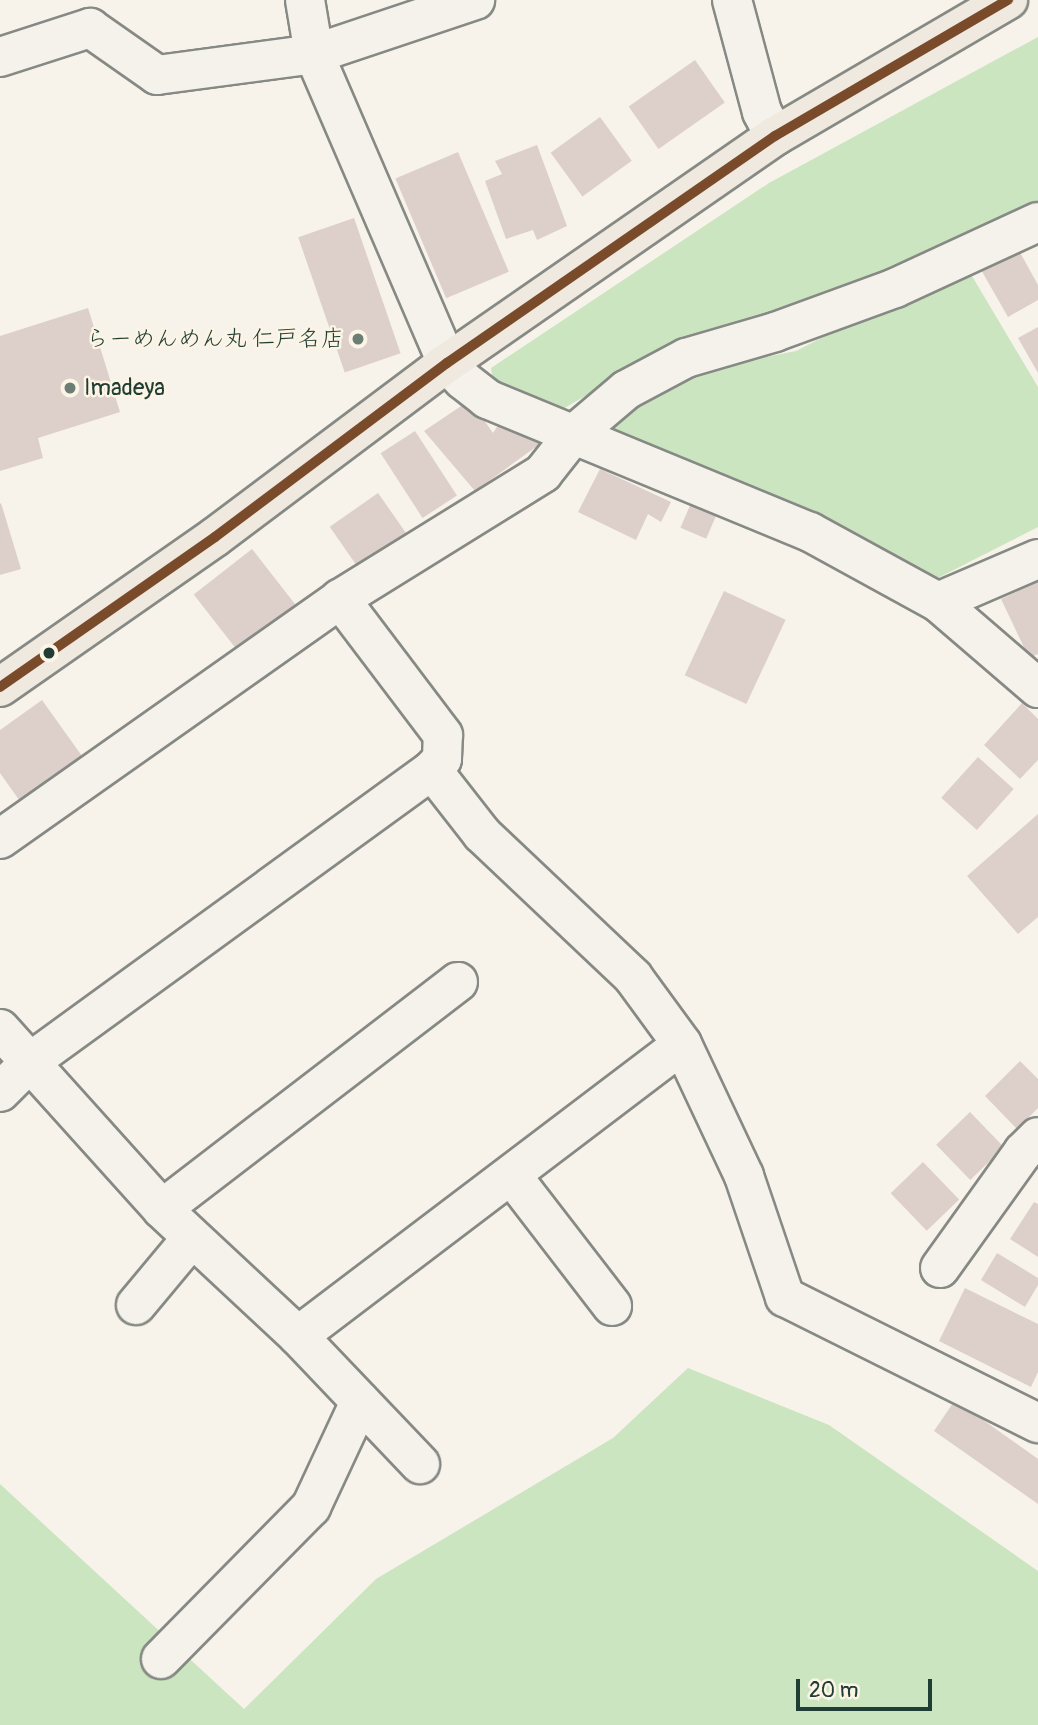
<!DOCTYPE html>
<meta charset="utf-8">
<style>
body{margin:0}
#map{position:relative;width:1038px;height:1725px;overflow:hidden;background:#f7f3ea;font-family:Pangolin,"Klee One",sans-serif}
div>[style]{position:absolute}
.green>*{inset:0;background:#cae5bf}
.building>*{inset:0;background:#ddd0cb;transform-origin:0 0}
.roads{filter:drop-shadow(2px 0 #868984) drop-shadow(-2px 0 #868984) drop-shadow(0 2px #868984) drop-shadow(0 -2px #868984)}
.street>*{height:38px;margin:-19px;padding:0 19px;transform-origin:19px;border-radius:19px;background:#f5f2ec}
.primary>*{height:38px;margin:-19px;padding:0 19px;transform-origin:19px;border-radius:19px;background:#efe9df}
.bus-1>*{height:10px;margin:-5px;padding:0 5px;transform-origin:5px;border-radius:5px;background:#7a4b2a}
.dots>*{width:19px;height:19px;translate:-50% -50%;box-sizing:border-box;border:4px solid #fcf5e5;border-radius:50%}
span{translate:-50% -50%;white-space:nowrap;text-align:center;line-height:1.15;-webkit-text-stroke:5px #fcf5e5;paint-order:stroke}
.poi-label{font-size:23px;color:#1f3d34}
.right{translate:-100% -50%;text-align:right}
.left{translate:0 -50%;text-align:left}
.scale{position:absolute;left:796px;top:1679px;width:136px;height:32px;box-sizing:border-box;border:4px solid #1f3d34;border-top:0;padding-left:9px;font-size:21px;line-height:24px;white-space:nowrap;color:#1f3d34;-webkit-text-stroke:5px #fcf5e5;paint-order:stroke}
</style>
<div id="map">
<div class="green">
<div style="clip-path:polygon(1038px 37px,1038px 208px,947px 249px,768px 319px,670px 346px,551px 416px,495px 391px,491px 368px,769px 183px)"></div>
<div style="clip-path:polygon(969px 271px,1038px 387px,1038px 527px,932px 581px,604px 432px,680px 374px,796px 351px,893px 301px)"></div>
<div style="clip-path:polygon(688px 1368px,829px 1425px,1038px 1571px,1038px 1725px,0 1725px,0 1484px,244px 1709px,376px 1579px,613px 1438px)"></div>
</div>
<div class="building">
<div style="left:695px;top:60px;width:52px;height:81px;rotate:55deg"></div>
<div style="left:600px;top:117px;width:54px;height:61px;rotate:54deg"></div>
<div style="clip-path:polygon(537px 145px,567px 226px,537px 240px,533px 230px,506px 239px,485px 181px,502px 174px,495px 161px)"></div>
<div style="left:458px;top:152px;width:130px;height:68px;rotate:67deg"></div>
<div style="left:354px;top:218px;width:143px;height:59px;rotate:71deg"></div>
<div style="clip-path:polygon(1017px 247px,1038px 285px,1038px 300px,1008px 317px,980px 268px)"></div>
<div style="clip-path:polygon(88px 308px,120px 412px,38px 438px,43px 458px,0 471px,0 336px)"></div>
<div style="clip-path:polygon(1038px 327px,1038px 373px,1018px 338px)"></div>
<div style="clip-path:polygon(470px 400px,493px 433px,504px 416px,544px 441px,475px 491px,424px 431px)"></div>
<div style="left:415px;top:431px;width:77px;height:41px;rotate:57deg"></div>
<div style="clip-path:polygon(600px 469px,671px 502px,661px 522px,648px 514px,636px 540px,578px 512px)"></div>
<div style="left:378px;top:493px;width:55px;height:59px;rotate:55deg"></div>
<div style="clip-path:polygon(1px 503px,21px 569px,0 575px,0 504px)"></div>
<div style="left:691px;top:503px;width:28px;height:27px;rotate:23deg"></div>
<div style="left:252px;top:549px;width:78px;height:74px;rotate:52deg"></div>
<div style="clip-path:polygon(1038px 582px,1038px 654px,1029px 658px,1001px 599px)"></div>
<div style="left:724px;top:591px;width:68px;height:93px;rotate:25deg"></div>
<div style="clip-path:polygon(42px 700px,87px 763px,24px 807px,0 773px,0 730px)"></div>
<div style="clip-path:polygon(1022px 703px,1038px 719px,1038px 760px,1020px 779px,984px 745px)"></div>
<div style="left:978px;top:757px;width:48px;height:55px;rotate:42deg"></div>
<div style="clip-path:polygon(1038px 814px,1038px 917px,1018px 934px,967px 876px)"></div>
<div style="clip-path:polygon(1020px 1061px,1038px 1079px,1038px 1108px,1017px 1129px,985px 1096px)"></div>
<div style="left:970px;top:1112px;width:49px;height:47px;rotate:46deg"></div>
<div style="left:923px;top:1162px;width:52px;height:45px;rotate:46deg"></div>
<div style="clip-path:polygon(1034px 1202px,1038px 1204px,1038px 1257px,1010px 1239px)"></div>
<div style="clip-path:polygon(997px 1253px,1038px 1278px,1038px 1285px,1025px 1307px,981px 1280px)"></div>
<div style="clip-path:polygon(965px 1288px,1038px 1324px,1038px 1372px,1031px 1387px,939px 1341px)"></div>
<div style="clip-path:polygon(955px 1400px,1038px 1459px,1038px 1504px,934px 1431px)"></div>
</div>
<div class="roads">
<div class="street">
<div style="left:305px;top:0;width:55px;rotate:80.5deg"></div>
<div style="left:314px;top:54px;width:336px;rotate:66.7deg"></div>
<div style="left:447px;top:363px;width:23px;rotate:47deg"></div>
<div style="left:463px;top:380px;width:31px;rotate:38deg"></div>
<div style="left:487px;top:399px;width:349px;rotate:22.4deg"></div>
<div style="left:810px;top:532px;width:146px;rotate:28.7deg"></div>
<div style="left:938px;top:602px;width:132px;rotate:40.7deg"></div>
<div style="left:732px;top:0;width:116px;rotate:75deg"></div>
<div style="left:762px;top:112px;width:27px;rotate:62deg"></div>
<div style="left:0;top:57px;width:95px;rotate:-17.9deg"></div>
<div style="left:90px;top:28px;width:82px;rotate:35deg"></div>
<div style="left:157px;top:75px;width:158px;rotate:-7.6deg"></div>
<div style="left:314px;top:54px;width:170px;rotate:-18.5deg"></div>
<div style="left:938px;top:602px;width:109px;rotate:-23.3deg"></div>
<div style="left:432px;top:770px;width:81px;rotate:52deg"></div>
<div style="left:482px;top:834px;width:208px;rotate:43.4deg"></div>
<div style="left:633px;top:977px;width:83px;rotate:53.8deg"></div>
<div style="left:682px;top:1044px;width:146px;rotate:64.8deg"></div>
<div style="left:744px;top:1176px;width:128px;rotate:71.3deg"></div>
<div style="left:785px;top:1297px;width:283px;rotate:26.5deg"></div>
<div style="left:0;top:839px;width:416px;rotate:-35.2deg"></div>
<div style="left:340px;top:599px;width:239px;rotate:-31.8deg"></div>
<div style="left:543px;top:473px;width:48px;rotate:-51.7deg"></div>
<div style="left:573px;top:435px;width:70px;rotate:-40.3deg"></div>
<div style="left:626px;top:390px;width:68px;rotate:-28.1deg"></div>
<div style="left:686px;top:358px;width:93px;rotate:-16.3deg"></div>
<div style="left:775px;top:332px;width:128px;rotate:-20.1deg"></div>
<div style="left:895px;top:288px;width:157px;rotate:-24.8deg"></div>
<div style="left:0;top:1029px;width:242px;rotate:48deg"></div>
<div style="left:162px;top:1209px;width:186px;rotate:43deg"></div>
<div style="left:298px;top:1336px;width:177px;rotate:46.4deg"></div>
<div style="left:0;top:1092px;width:42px;rotate:-45deg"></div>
<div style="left:30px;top:1062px;width:497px;rotate:-36deg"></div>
<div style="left:432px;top:770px;width:15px;rotate:-48deg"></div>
<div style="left:442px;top:759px;width:24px;rotate:-88deg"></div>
<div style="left:443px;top:735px;width:171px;rotate:-127.1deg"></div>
<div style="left:512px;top:1176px;width:164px;rotate:52.4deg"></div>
<div style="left:162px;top:1209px;width:373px;rotate:-37.5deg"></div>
<div style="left:940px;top:1268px;width:143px;rotate:-54.4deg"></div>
<div style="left:1023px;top:1152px;width:21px;rotate:-45deg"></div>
<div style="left:136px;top:1305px;width:86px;rotate:-50.2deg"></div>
<div style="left:298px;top:1336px;width:482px;rotate:-37.2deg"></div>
<div style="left:161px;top:1659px;width:214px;rotate:-45.4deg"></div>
<div style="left:311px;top:1507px;width:116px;rotate:-65deg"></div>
</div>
<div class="primary">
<div style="left:0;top:687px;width:262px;rotate:-34.9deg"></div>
<div style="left:215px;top:537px;width:290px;rotate:-36.9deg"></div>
<div style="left:447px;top:363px;width:399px;rotate:-34.7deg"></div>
<div style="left:775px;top:136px;width:270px;rotate:-30.3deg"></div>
</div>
</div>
<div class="bus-1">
<div style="left:0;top:687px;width:262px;rotate:-34.9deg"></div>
<div style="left:215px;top:537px;width:290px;rotate:-36.9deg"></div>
<div style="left:447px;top:363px;width:399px;rotate:-34.7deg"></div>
<div style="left:775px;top:136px;width:270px;rotate:-30.3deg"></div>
</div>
<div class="dots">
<div style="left:358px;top:339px;background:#6b7d74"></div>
<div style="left:70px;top:388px;background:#6b7d74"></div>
<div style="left:49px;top:653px;background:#1f3d34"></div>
</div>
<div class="poi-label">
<span class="right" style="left:344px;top:339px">らーめんめん丸 仁戸名店</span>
<span class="left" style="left:84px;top:388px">Imadeya</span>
</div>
<div class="scale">20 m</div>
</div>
